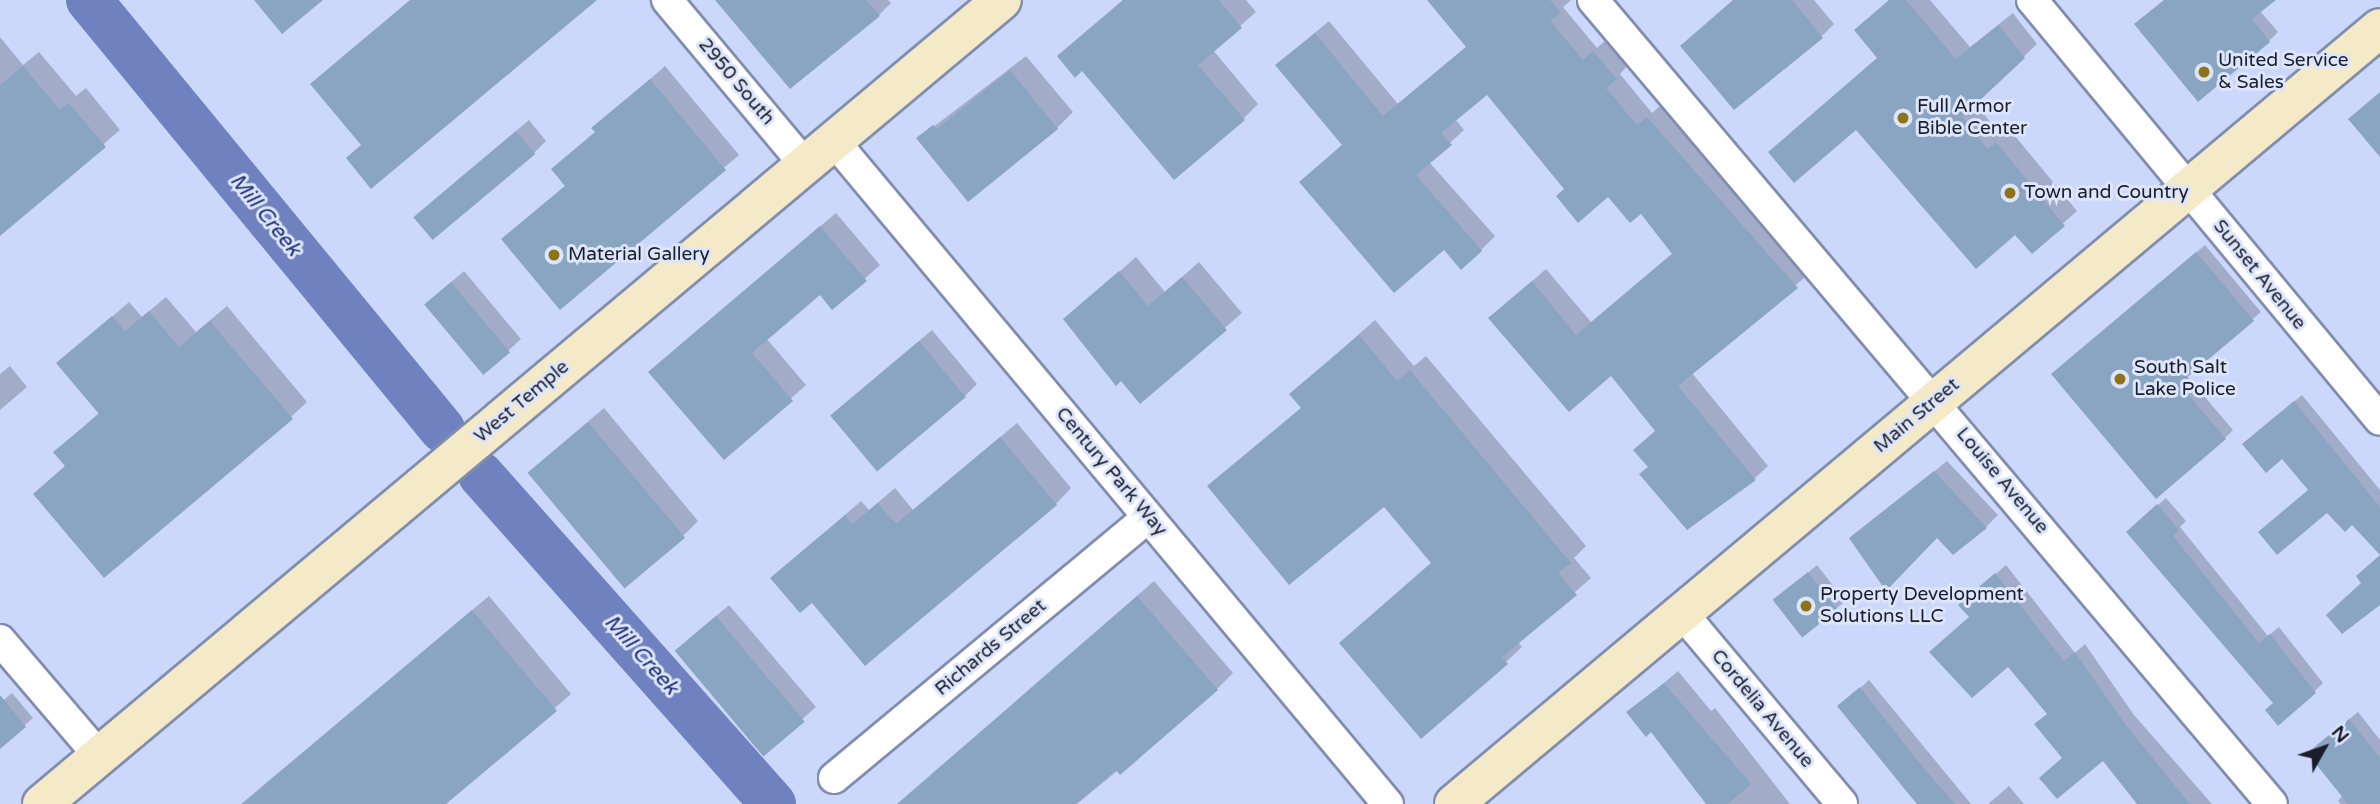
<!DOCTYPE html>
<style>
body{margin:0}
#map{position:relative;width:2380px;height:804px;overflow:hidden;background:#cbd8fb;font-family:"Varela Round",sans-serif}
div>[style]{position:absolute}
.shadow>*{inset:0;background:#0003}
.river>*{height:46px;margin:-23px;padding:0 23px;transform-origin:23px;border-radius:23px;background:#6f82bf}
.building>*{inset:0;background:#8aa5c2;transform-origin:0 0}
.roads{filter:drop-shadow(2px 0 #818dae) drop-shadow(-2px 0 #818dae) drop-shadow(0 2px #818dae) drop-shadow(0 -2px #818dae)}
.street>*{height:30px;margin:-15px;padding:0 15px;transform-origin:15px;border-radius:15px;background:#fff}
.secondary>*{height:38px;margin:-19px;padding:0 19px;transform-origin:19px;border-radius:19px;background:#f5eac8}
.dots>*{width:19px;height:19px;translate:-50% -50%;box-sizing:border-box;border:4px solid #dde5fb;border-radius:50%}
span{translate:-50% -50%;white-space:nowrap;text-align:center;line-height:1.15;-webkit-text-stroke:6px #dde5fb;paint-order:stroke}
.poi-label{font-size:19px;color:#1a1e2b}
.left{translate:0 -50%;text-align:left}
.street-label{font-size:19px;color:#1a1e2b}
.water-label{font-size:21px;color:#1f2d76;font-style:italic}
.north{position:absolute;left:2289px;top:713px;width:70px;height:70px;-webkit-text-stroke:5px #dde5fb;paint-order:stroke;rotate:50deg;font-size:19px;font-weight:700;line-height:28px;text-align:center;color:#1a1e2b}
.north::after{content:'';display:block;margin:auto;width:24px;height:32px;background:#1a1e2b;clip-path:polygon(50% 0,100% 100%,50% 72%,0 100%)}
</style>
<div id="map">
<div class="shadow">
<div style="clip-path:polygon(718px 0,888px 0,891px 3px,879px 15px)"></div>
<div style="clip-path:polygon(1123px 0,1246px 0,1256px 12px,1213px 50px,1258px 104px,1243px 119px,1083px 69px,1059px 56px)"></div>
<div style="clip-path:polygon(1429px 0,1571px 0,1563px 7px,1597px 48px,1608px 38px,1629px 64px,1620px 74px,1652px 113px,1661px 105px,1810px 273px,1692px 373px,1768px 466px,1754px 479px,1650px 466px,1657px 430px,1611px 374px,1490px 318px,1546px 269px,1591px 322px,1673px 253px,1641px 212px,1608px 195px,1566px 189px,1488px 92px,1455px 119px,1464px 130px,1429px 162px,1495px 236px,1481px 250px,1444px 247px,1301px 182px,1343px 144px,1292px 52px,1329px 21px,1398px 104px,1467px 46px)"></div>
<div style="clip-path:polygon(1734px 0,1814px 0,1834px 24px,1822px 36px)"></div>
<div style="clip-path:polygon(1890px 0,1930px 0,1970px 47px,2013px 13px,2037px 44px,1975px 103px,2002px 137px,2010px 130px,2077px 211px,2032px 251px,1879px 57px)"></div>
<div style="clip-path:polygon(2165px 0,2273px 0,2260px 11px,2278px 32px,2269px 41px)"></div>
<div style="clip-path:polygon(0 37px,23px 65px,39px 52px,76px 96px,86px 88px,120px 130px,0 233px)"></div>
<div style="clip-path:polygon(1026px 56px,1073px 112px,1057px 128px,919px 138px)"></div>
<div style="clip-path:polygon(665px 66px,739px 155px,560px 307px,503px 239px,566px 185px,596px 131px,594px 128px)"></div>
<div style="clip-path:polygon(529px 120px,546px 141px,534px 153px,428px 205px)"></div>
<div style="clip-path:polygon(836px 213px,880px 265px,833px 307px,820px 292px,766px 338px,806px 385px,724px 458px,665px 358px)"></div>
<div style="clip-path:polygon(2205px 245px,2261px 312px,2187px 376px,2233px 430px,2225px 438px,2061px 366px)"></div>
<div style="clip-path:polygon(1136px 257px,1165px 292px,1199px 262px,1242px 313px,1140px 401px,1066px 319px)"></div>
<div style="clip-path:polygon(464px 271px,521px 339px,508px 351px,426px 304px)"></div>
<div style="clip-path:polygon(166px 297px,196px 332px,227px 306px,307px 402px,291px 417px,35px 494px,66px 465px,55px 452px,100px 412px,59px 363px,129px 302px,142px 317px)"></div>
<div style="clip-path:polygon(1375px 320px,1414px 366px,1426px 356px,1586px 546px,1574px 558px,1591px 578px,1518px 642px,1522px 647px,1506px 662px,1341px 643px,1432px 562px,1384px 504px,1210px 486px,1302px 407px,1291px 394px)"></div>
<div style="clip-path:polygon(932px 330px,977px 384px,965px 396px,832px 415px)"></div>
<div style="clip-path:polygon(10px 366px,27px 387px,0 410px,0 374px)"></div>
<div style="clip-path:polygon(2302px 395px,2380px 490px,2380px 553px,2352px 523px,2310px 489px,2283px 456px,2252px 436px)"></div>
<div style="clip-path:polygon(604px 408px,698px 521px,682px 537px,529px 472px)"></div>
<div style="clip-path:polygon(1017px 423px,1071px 488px,1056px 504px,773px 578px,861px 501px,869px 510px,895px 488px,913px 510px)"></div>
<div style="clip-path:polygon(1947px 461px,1998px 515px,1986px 527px,1937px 536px,1852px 538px)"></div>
<div style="clip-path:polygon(2166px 498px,2186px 521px,2180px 527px,2268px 636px,2279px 627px,2323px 683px,2315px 691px,2275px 703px,2136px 524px)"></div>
<div style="clip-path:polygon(1817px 565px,1845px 601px,1804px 636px,1784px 593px)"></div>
<div style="clip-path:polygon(2006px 565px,2075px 653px,2085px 644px,2134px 715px,2212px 804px,2139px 804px,2103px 759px,2064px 757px,2048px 713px,1970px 616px,1970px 596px)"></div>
<div style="clip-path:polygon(1154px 581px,1233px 673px,1217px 689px,1077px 804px,899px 804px)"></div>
<div style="clip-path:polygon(489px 596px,571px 694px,443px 804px,241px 804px)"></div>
<div style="clip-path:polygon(729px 605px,816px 707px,763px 754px,689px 639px)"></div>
<div style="clip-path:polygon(1678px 671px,1711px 711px,1715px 708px,1790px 804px,1708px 804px,1652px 730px,1629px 713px)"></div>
<div style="clip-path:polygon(1869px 680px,1971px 804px,1920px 804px,1848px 699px)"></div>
<div style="clip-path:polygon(12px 693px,33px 718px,0 747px,0 703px)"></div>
<div style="clip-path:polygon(2358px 712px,2380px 740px,2380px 804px,2341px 804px,2338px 801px,2343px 795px,2317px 745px)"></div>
<div style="clip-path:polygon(2009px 786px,2024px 804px,1988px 804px)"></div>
</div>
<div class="river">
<div style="left:89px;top:0;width:556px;rotate:50.55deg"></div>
<div style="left:481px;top:475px;width:440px;rotate:48.4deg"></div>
</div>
<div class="building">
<div style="clip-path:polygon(254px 0,323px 0,282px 34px)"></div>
<div style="clip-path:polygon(410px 0,597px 0,371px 189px,346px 158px,361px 145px,310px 84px)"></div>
<div style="clip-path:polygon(715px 0,866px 0,880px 16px,790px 89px)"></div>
<div style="clip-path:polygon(1123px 0,1219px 0,1242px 28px,1198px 65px,1245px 120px,1174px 180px,1082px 71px,1075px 78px,1057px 56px)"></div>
<div style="clip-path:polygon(1427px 0,1550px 0,1561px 12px,1550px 21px,1583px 60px,1593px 51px,1617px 79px,1606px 88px,1637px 125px,1647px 117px,1798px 288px,1678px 386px,1756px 480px,1687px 530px,1639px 474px,1648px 467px,1633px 450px,1655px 431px,1611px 376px,1569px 412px,1488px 318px,1532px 281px,1576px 335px,1672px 254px,1641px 214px,1630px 223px,1608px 197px,1578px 223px,1556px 196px,1564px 189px,1487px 95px,1441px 133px,1452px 145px,1416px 175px,1482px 251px,1461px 270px,1444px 250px,1394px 293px,1299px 182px,1342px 145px,1275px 65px,1315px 33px,1383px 116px,1466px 47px)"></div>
<div style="clip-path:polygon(1733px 0,1792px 0,1823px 38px,1734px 110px,1680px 46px)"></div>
<div style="clip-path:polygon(1889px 0,1906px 0,1956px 59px,1999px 25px,2025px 58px,1962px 117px,1988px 149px,1996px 142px,2065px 226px,2032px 254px,2015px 235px,1976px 269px,1856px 130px,1794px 183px,1768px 152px,1877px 58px,1854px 30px)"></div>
<div style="clip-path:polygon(2164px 0,2276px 0,2252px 19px,2270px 42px,2198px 102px,2134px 24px)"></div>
<div style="clip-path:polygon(23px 66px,60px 110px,69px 103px,106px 147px,0 236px,0 85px)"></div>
<div style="clip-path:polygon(1010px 70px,1058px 129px,968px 202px,916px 138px,933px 125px,937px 129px)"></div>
<div style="clip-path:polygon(650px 79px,726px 170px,560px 310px,501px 239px,565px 186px,551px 169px,595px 132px,591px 128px)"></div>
<div style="clip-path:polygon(2380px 92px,2380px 157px,2348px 119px)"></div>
<div style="left:516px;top:131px;width:30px;height:134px;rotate:50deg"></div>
<div style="clip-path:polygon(820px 226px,867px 281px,832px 310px,820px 295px,752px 353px,793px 401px,724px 460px,648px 372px)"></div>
<div style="clip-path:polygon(2196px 252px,2254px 321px,2179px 384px,2226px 439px,2156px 499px,2051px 374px)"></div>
<div style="clip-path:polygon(1119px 271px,1148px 306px,1182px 277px,1227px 330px,1140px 404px,1121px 381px,1116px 386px,1063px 319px)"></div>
<div style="left:451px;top:282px;width:92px;height:35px;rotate:50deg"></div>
<div style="clip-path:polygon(149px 311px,179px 347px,210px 321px,293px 419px,104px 578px,33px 494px,65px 466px,53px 452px,99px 414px,56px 363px,112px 316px,125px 331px)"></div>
<div style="clip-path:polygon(1359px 335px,1397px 381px,1410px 370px,1571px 563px,1558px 573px,1577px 595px,1502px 657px,1508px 664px,1421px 739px,1339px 643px,1431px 563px,1384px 507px,1289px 585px,1207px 486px,1301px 408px,1289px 394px)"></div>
<div style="left:919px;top:341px;width:73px;height:116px;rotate:50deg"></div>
<div style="clip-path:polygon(2294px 401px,2380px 507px,2380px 605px,2342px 634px,2326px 615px,2361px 583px,2356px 576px,2380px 555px,2352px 525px,2345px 532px,2327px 513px,2277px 555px,2258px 532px,2308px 490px,2282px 459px,2266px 473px,2242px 444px)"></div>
<div style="left:588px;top:422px;width:151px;height:79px;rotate:50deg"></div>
<div style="clip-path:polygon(1000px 437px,1057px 505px,865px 666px,812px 603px,800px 613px,770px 578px,845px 515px,852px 524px,878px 503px,896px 524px)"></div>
<div style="clip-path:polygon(1934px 471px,1987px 528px,1953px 555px,1937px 538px,1886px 591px,1849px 538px)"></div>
<div style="clip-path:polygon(2157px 504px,2179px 530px,2173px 536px,2259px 643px,2270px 634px,2316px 693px,2278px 726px,2265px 710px,2273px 703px,2126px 532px)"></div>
<div style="left:1808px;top:572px;width:48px;height:45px;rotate:52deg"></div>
<div style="clip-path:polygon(1995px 573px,2064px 661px,2075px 652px,2125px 724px,2190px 804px,2137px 804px,2103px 761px,2057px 799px,2039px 778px,2062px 758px,2034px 724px,2047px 714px,2008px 667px,1972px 698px,1929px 652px,1969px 617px,1958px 605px)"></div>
<div style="clip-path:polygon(1137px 596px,1218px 690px,1120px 775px,1116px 770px,1076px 804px,897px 804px)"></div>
<div style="clip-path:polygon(472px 610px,557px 711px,446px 804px,242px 804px)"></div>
<div style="left:716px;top:616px;width:138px;height:54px;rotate:50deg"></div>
<div style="clip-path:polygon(1664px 683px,1751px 784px,1728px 804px,1706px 804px,1651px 732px,1646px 737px,1626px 712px)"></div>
<div style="clip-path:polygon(1860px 687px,1917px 760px,1955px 804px,1917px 804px,1907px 792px,1837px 706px)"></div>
<div style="clip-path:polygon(0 695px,26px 727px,0 749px)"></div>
<div style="clip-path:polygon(2349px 719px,2380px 758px,2380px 804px,2348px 804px,2307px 753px)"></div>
</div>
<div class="roads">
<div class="street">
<div style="left:667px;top:0;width:215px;rotate:50.1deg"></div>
<div style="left:1593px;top:0;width:1052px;rotate:49.82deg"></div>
<div style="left:2032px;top:0;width:545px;rotate:50.36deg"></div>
<div style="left:834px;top:141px;width:864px;rotate:50.12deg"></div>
<div style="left:1682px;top:613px;width:249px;rotate:50deg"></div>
<div style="left:0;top:640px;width:153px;rotate:49.5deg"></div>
<div style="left:834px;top:778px;width:408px;rotate:-39.7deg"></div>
</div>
<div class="secondary">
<div style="left:42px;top:804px;width:1252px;rotate:-39.95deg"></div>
<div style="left:1454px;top:804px;width:1208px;rotate:-39.96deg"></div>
</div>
</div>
<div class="dots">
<div style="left:2204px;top:72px;background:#8f7318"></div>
<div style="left:1903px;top:118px;background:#8f7318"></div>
<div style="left:2010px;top:193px;background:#8f7318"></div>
<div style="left:554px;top:255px;background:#8f7318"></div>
<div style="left:2120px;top:379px;background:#8f7318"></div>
<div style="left:1806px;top:606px;background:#8f7318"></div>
</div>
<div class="poi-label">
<span class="left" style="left:2218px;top:72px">United Service<br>&amp; Sales</span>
<span class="left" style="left:1917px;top:118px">Full Armor<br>Bible Center</span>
<span class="left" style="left:2024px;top:193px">Town and Country</span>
<span class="left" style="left:568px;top:255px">Material Gallery</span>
<span class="left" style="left:2134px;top:379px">South Salt<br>Lake Police</span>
<span class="left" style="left:1820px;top:606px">Property Development<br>Solutions LLC</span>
</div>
<div class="street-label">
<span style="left:736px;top:82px;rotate:50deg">2950 South</span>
<span style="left:2259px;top:275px;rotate:51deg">Sunset Avenue</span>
<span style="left:522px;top:402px;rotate:-40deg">West Temple</span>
<span style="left:1917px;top:416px;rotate:-40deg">Main Street</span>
<span style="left:1111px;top:472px;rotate:50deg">Century Park Way</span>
<span style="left:2002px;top:481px;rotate:50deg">Louise Avenue</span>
<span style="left:991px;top:648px;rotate:-40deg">Richards Street</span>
<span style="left:1762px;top:709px;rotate:50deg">Cordelia Avenue</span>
</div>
<div class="water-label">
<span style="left:265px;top:215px;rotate:51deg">Mill Creek</span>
<span style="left:641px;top:655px;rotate:48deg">Mill Creek</span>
</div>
<div class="north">N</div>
</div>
